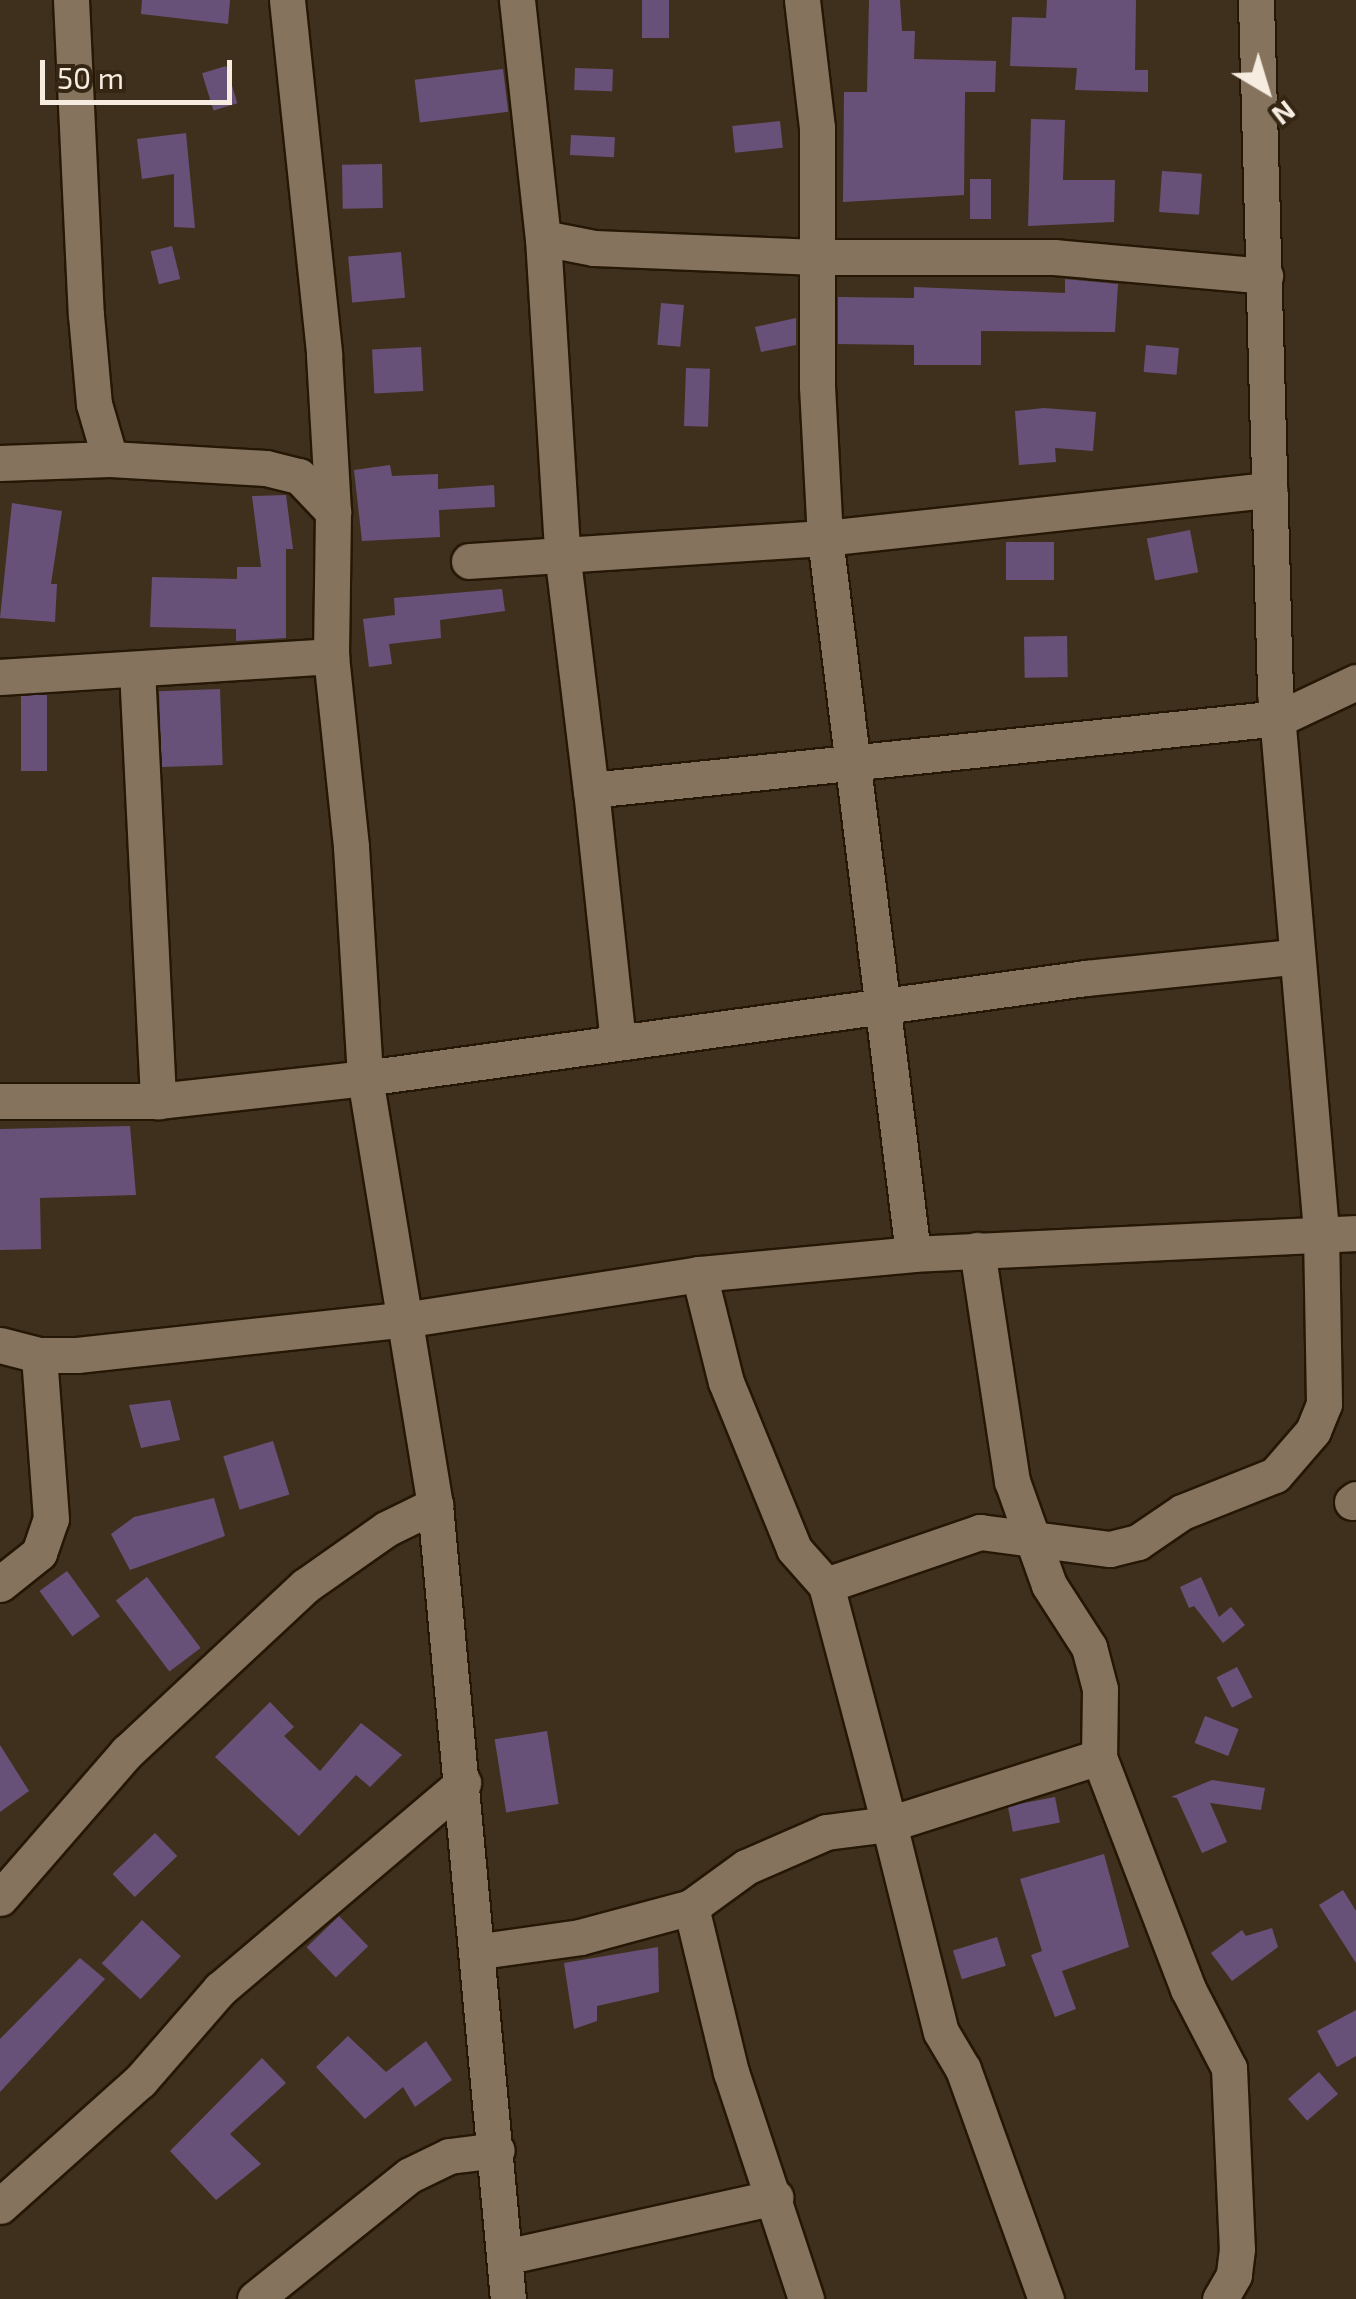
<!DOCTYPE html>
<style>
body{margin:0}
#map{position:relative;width:1356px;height:2299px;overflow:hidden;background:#3f301d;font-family:"Exo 2",sans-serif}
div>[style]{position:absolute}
.building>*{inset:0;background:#685179;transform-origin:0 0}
.roads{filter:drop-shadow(2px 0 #251705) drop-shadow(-2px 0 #251705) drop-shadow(0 2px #251705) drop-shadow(0 -2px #251705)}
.minor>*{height:35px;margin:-17.5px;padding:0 17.5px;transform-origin:17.5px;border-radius:17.5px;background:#85735e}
span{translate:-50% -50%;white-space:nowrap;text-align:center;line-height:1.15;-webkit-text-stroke:8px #342613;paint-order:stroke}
.north{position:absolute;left:1216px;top:40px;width:100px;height:100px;-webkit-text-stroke:8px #342613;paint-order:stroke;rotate:142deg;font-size:28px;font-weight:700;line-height:40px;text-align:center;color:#f6ece0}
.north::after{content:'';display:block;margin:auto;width:35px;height:45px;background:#f6ece0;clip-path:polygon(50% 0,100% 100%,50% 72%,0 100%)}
.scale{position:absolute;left:40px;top:60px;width:192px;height:45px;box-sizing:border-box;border:5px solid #f6ece0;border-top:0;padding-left:12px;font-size:30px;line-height:35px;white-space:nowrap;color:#f6ece0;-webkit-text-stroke:8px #342613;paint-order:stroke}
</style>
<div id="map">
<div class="building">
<div style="clip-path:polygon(142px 0,230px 0,228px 24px,141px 14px)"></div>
<div style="left:642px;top:0;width:27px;height:38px"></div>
<div style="clip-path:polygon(869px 0,900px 0,902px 31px,915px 31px,914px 59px,996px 61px,995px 92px,965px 92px,964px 195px,843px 202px,844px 92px,867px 92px)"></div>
<div style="clip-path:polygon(1047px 0,1136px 0,1135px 70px,1148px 70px,1148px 92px,1075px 90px,1077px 68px,1010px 66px,1012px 17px,1046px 18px)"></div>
<div style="left:226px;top:66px;width:39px;height:25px;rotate:73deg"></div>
<div style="left:575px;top:68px;width:38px;height:22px;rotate:2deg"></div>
<div style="left:503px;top:69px;width:43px;height:89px;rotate:83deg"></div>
<div style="clip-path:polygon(1031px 119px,1065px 120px,1063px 180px,1115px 180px,1114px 222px,1028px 226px)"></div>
<div style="left:780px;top:121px;width:27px;height:48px;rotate:84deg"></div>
<div style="clip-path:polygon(186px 133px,195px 228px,174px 227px,174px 174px,142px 179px,137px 139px)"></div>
<div style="left:571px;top:135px;width:44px;height:20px;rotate:3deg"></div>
<div style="left:382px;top:164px;width:44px;height:40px;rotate:89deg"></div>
<div style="left:1162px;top:171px;width:40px;height:41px;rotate:4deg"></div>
<div style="left:970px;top:179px;width:21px;height:40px"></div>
<div style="left:172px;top:246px;width:34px;height:22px;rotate:76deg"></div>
<div style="left:401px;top:252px;width:46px;height:53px;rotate:85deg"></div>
<div style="clip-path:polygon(1065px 279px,1118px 284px,1115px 332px,981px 331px,981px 365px,914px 365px,914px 345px,838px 344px,838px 297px,914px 298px,914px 287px,1065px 293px)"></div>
<div style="left:661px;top:303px;width:23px;height:42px;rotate:5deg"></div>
<div style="clip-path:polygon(796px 318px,796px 345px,761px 352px,755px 327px)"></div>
<div style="left:1146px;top:345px;width:33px;height:27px;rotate:5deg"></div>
<div style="left:421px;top:347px;width:44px;height:49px;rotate:87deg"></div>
<div style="left:686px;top:368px;width:24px;height:58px;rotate:2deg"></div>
<div style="clip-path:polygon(1044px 408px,1096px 412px,1093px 451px,1055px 448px,1056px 462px,1019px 465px,1015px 411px)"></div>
<div style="clip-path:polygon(390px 465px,392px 476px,438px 474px,438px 489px,494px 485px,495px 507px,439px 510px,440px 537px,362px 541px,354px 470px)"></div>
<div style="clip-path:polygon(286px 495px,293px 549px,286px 549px,286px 638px,236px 641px,236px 629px,150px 627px,152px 577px,237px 579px,237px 567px,261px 567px,252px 496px)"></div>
<div style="clip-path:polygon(12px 503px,62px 511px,51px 584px,57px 584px,55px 622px,0 618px)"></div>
<div style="left:1190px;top:530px;width:43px;height:44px;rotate:79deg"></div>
<div style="left:1006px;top:542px;width:48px;height:38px"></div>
<div style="clip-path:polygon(502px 589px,505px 611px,440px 620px,441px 638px,389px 644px,392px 664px,369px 667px,363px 619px,395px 615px,394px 598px)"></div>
<div style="left:1067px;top:636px;width:41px;height:43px;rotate:89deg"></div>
<div style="left:220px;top:689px;width:76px;height:61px;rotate:88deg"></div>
<div style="left:47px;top:695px;width:76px;height:26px;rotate:90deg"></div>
<div style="clip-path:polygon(130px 1126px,136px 1195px,40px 1198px,41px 1249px,0 1250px,0 1129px)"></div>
<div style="clip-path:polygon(170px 1400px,180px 1440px,141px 1448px,129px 1405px)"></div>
<div style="left:273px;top:1441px;width:56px;height:52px;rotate:73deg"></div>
<div style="clip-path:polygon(214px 1498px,225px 1536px,130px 1570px,111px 1534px,134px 1517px)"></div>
<div style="left:67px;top:1571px;width:56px;height:34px;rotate:54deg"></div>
<div style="left:147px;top:1577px;width:89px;height:39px;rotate:53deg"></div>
<div style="clip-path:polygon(1201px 1577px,1219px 1617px,1231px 1607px,1245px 1625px,1223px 1643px,1194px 1606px,1189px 1608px,1180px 1587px)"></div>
<div style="left:1237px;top:1667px;width:34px;height:23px;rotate:63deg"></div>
<div style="clip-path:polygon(270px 1702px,294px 1727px,284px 1736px,320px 1771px,361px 1723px,402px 1755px,370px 1787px,356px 1775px,299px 1836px,215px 1757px)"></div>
<div style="left:1205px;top:1716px;width:36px;height:29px;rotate:21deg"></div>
<div style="left:547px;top:1731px;width:74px;height:53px;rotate:81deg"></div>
<div style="clip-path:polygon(0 1745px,29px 1791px,0 1812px)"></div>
<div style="clip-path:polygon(1212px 1780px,1265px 1788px,1261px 1810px,1210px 1803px,1227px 1842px,1202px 1853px,1177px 1798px,1171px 1797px)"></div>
<div style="left:1055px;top:1797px;width:26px;height:48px;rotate:79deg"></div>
<div style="left:155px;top:1833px;width:32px;height:59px;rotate:46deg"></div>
<div style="clip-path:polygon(1104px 1854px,1129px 1947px,1062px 1971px,1076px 2009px,1055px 2017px,1031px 1955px,1042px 1951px,1020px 1879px)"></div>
<div style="clip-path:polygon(1343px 1890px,1356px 1911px,1356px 1963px,1319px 1905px)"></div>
<div style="left:339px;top:1916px;width:42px;height:45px;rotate:46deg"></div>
<div style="left:142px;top:1920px;width:53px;height:59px;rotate:43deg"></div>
<div style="clip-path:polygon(1272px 1928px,1278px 1947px,1232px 1981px,1211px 1953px,1242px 1930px,1246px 1936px)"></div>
<div style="left:997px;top:1937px;width:30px;height:46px;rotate:73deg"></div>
<div style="clip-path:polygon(658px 1947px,659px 1992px,597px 2006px,597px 2021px,574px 2029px,564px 1963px)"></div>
<div style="clip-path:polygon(80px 1958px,105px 1979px,0 2092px,0 2039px)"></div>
<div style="clip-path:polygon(1356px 2010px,1356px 2056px,1337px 2067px,1317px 2031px)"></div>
<div style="clip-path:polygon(348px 2036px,386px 2072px,426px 2041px,452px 2080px,415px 2107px,403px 2087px,365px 2119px,316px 2067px)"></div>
<div style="clip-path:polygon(262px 2058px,286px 2083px,230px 2134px,261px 2164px,216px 2200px,170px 2151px)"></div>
<div style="left:1319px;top:2072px;width:29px;height:41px;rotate:49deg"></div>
</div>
<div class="roads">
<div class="minor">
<div style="left:71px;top:0;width:315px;rotate:87.3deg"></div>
<div style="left:86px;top:315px;width:89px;rotate:84.9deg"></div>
<div style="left:94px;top:404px;width:57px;rotate:73.8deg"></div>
<div style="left:287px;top:0;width:357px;rotate:84deg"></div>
<div style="left:324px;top:355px;width:157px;rotate:86.7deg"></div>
<div style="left:333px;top:512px;width:144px;rotate:90.8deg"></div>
<div style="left:331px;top:656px;width:192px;rotate:84deg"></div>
<div style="left:351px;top:847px;width:231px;rotate:86.5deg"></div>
<div style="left:365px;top:1078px;width:433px;rotate:80.7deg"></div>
<div style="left:435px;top:1505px;width:797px;rotate:84.75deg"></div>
<div style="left:517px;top:0;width:239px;rotate:83.8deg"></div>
<div style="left:543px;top:238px;width:315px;rotate:86.5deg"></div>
<div style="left:562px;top:552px;width:240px;rotate:83.1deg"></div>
<div style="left:591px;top:790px;width:693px;rotate:-5.97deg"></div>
<div style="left:1280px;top:718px;width:84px;rotate:-25.3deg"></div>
<div style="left:802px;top:0;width:129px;rotate:83.3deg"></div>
<div style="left:817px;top:128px;width:258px;rotate:90deg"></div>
<div style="left:817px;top:386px;width:152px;rotate:87deg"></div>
<div style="left:825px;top:538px;width:721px;rotate:82.99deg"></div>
<div style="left:543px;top:238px;width:52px;rotate:11.1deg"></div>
<div style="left:594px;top:248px;width:223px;rotate:2.3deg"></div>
<div style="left:817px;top:257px;width:237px"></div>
<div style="left:1054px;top:257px;width:212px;rotate:5.1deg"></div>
<div style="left:0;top:463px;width:110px;rotate:-2.1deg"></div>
<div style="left:110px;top:459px;width:156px;rotate:3.3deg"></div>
<div style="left:266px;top:468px;width:34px;rotate:14deg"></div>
<div style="left:299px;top:476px;width:50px;rotate:46.6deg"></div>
<div style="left:469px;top:561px;width:357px;rotate:-3.7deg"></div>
<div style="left:825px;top:538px;width:447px;rotate:-6.2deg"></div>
<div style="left:137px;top:669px;width:433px;rotate:87.2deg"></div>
<div style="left:0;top:677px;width:332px;rotate:-3.6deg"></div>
<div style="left:591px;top:790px;width:253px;rotate:83.9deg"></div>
<div style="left:0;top:1101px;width:158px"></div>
<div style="left:158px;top:1101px;width:208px;rotate:-6.3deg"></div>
<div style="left:365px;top:1078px;width:728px;rotate:-7.9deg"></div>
<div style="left:1086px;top:978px;width:208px;rotate:-5.8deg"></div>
<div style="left:977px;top:1250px;width:234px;rotate:81.4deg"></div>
<div style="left:1012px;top:1481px;width:110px;rotate:70.4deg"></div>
<div style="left:1049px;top:1585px;width:74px;rotate:57.2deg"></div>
<div style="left:1089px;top:1647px;width:43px;rotate:75.3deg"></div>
<div style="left:1100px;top:1689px;width:68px;rotate:90.8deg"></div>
<div style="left:1099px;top:1757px;width:248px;rotate:69deg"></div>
<div style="left:1188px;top:1989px;width:89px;rotate:62.6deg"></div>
<div style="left:1229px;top:2068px;width:181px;rotate:87.5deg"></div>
<div style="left:1237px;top:2249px;width:26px;rotate:97deg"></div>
<div style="left:1234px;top:2275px;width:28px;rotate:120deg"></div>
<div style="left:699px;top:1274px;width:111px;rotate:76deg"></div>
<div style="left:726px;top:1382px;width:180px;rotate:67.8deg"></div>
<div style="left:794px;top:1549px;width:48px;rotate:48.4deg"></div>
<div style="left:826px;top:1585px;width:163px;rotate:-19deg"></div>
<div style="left:980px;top:1532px;width:131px;rotate:7.5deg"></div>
<div style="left:1110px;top:1549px;width:29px;rotate:-14deg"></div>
<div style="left:1138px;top:1542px;width:53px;rotate:-34.3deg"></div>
<div style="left:1182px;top:1512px;width:100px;rotate:-21.7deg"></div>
<div style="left:1275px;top:1475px;width:58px;rotate:-49.2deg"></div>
<div style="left:1313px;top:1431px;width:29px;rotate:-68deg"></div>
<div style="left:1324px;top:1404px;width:173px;rotate:-91deg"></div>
<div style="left:1321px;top:1231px;width:542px;rotate:-94.87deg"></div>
<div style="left:1275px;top:691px;width:691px;rotate:-91.58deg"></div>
<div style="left:0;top:1345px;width:40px;rotate:14.4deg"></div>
<div style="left:39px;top:1355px;width:38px"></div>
<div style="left:77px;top:1355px;width:334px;rotate:-6.2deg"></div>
<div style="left:409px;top:1319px;width:293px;rotate:-8.8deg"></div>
<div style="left:699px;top:1274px;width:215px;rotate:-5.3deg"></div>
<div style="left:913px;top:1254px;width:443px;rotate:-2.7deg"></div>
<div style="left:1352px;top:1502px;width:5px;rotate:-37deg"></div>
<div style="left:0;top:1584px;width:50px;rotate:-38.5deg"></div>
<div style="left:39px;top:1553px;width:36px;rotate:-71deg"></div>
<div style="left:51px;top:1519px;width:164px;rotate:-94.2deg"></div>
<div style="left:826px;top:1585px;width:247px;rotate:75.2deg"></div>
<div style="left:889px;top:1824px;width:220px;rotate:-17.7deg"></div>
<div style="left:0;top:1898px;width:194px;rotate:-49deg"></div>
<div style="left:127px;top:1752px;width:243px;rotate:-43deg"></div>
<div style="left:305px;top:1586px;width:99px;rotate:-35.1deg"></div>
<div style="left:386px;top:1529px;width:55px;rotate:-26.1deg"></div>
<div style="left:691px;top:1907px;width:68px;rotate:-36deg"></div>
<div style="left:746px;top:1867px;width:87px;rotate:-23.6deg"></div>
<div style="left:826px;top:1832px;width:64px;rotate:-7.2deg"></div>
<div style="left:889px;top:1824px;width:214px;rotate:76deg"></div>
<div style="left:941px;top:2032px;width:43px;rotate:59.3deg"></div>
<div style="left:963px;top:2069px;width:245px;rotate:70.2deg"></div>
<div style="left:481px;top:1951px;width:100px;rotate:-8deg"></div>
<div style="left:580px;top:1937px;width:115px;rotate:-15.1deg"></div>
<div style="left:691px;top:1907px;width:170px;rotate:76.4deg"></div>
<div style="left:731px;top:2072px;width:239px;rotate:71.7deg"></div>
<div style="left:0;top:2206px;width:188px;rotate:-41.8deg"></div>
<div style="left:140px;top:2081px;width:122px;rotate:-49deg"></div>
<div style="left:220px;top:1989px;width:319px;rotate:-40.3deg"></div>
<div style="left:505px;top:2257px;width:277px;rotate:-12.5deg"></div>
<div style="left:255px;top:2299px;width:198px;rotate:-38.7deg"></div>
<div style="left:410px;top:2175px;width:43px;rotate:-26deg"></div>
<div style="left:449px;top:2156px;width:48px;rotate:-7.1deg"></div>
</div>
</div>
<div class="north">N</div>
<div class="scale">50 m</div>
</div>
